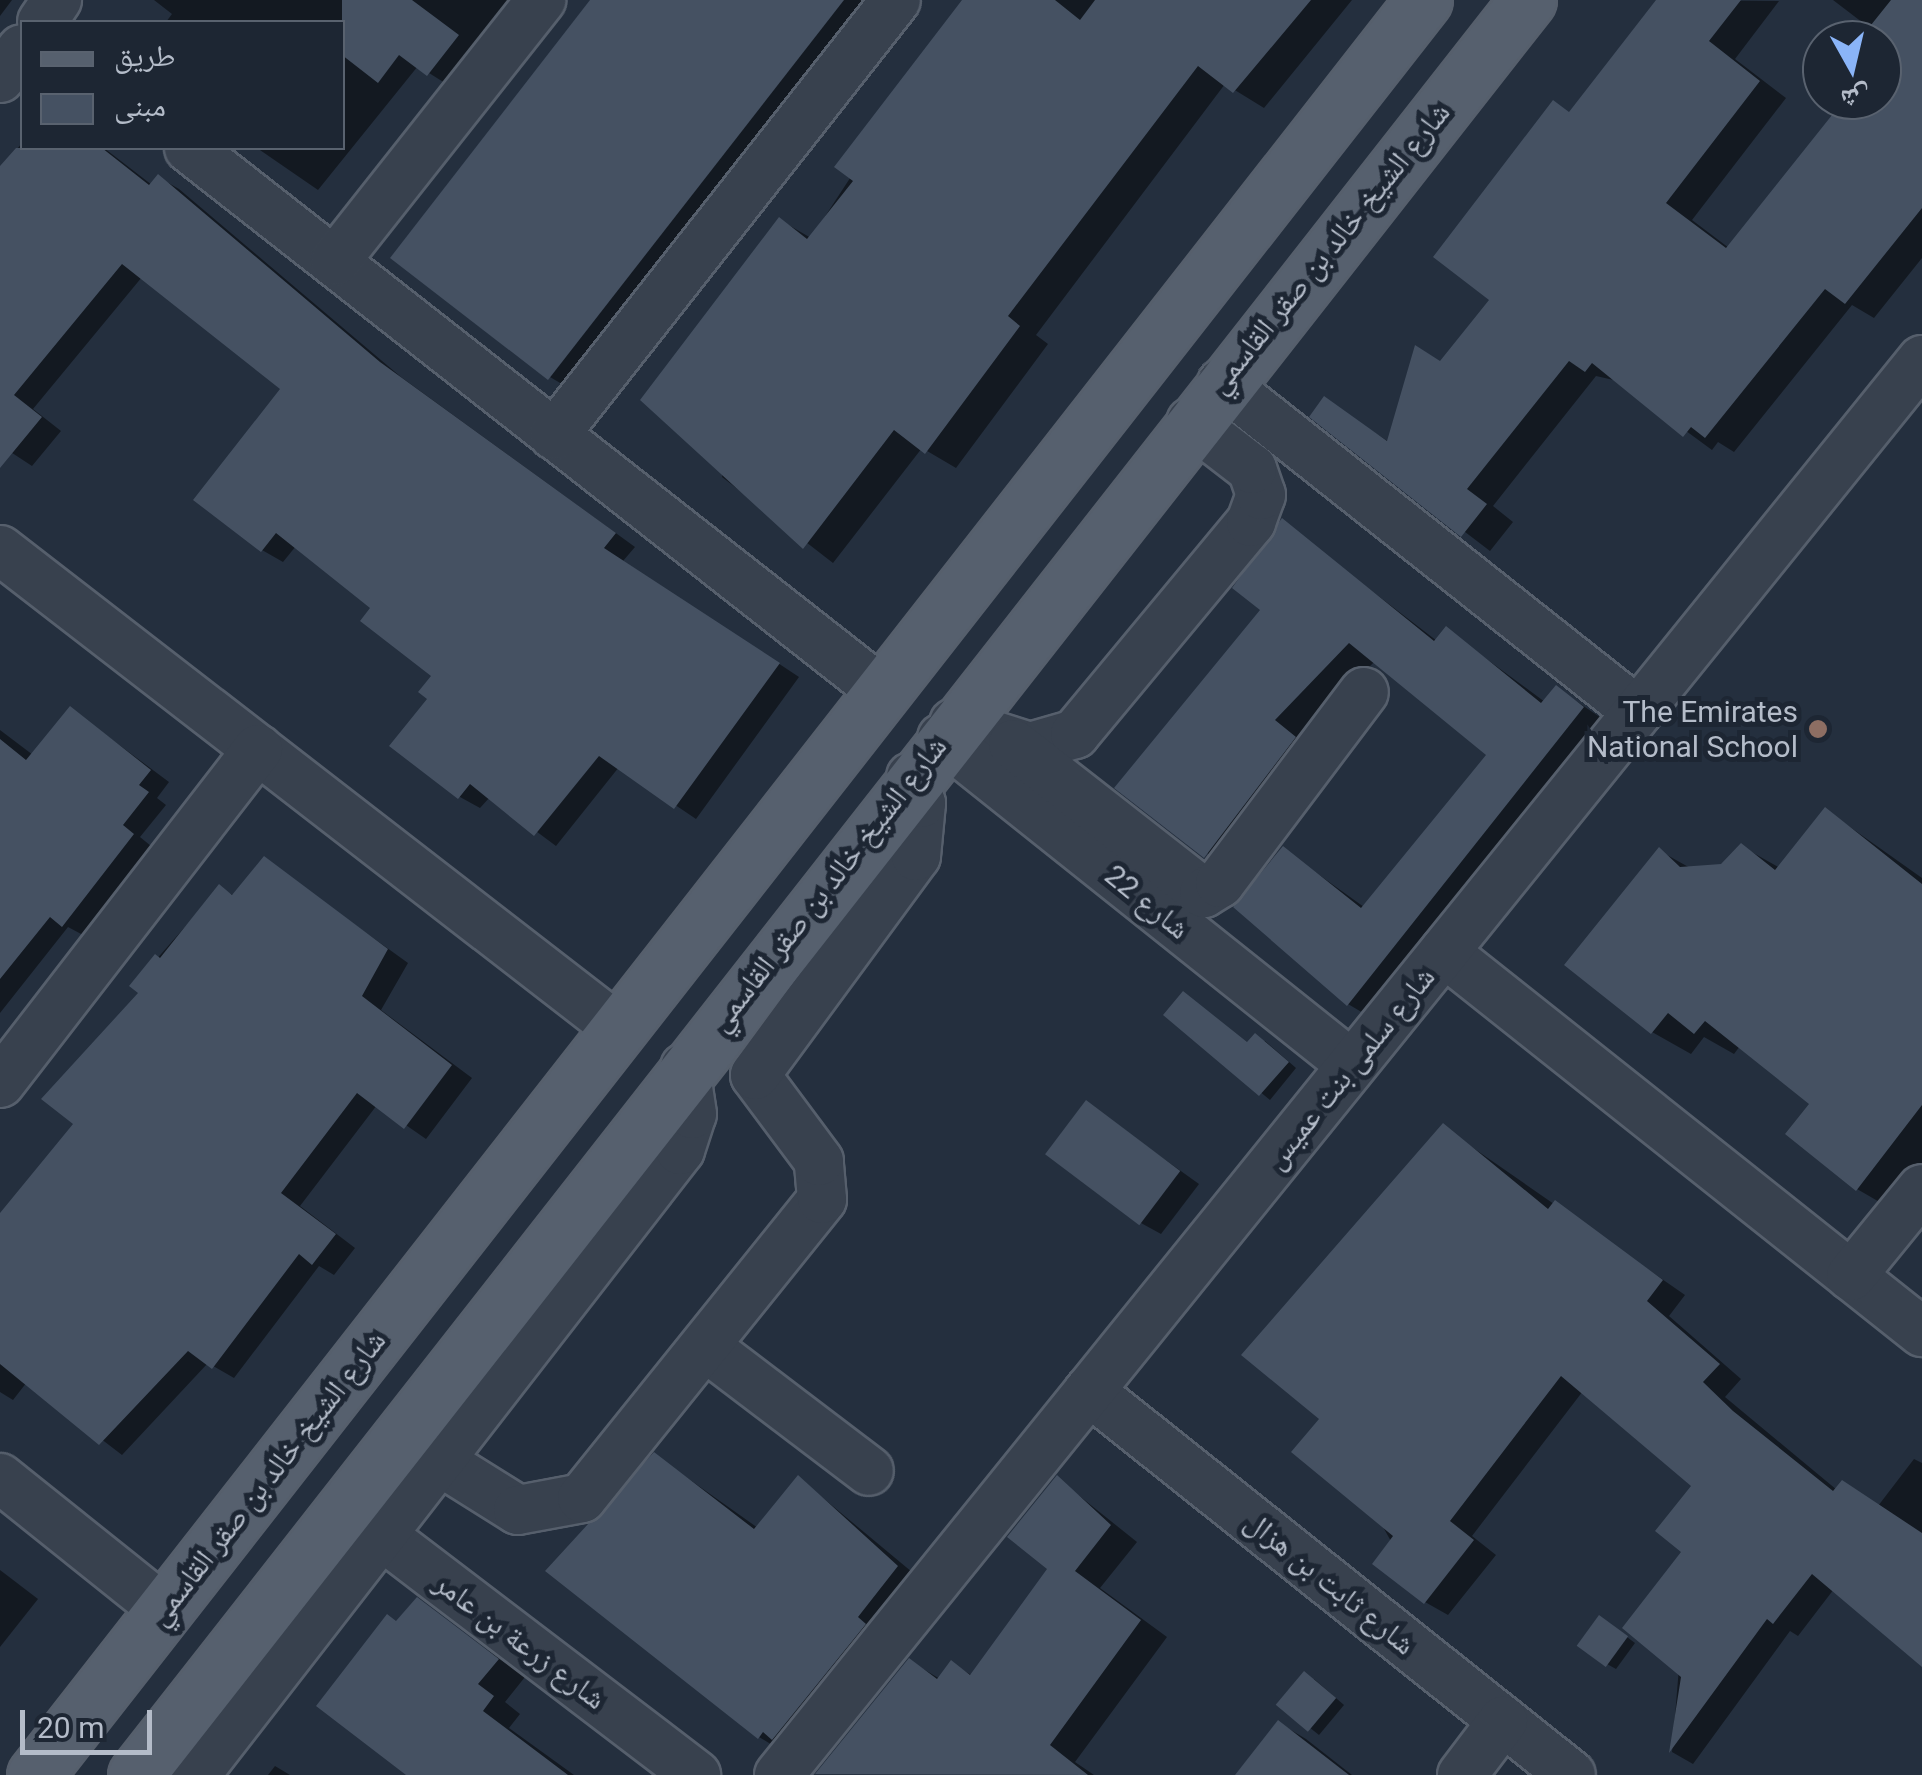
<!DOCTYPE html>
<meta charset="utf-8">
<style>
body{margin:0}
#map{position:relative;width:1922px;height:1775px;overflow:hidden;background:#242f3e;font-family:Roboto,"Noto Naskh Arabic",sans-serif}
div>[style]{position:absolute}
.shadow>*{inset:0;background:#0007}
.building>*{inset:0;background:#455162;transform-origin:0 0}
.roads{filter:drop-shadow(2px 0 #565f6c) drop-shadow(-2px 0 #565f6c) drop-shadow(0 2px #565f6c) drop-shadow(0 -2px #565f6c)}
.minor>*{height:48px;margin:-24px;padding:0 24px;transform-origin:24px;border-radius:24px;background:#38414e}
.major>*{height:55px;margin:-27.5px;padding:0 27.5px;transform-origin:27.5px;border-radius:27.5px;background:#56606e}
.dots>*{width:28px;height:28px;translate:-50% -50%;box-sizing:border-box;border:5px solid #1d2633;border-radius:50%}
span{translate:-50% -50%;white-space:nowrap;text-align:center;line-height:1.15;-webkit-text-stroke:10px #1d2633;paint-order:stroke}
.street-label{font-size:30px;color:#b4bcc9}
.poi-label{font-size:30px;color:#b4bcc9}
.right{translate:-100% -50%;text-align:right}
.legend{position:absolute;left:20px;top:20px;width:325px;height:130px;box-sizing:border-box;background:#1d2633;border:2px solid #59626f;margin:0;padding:12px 18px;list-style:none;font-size:30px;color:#b4bcc9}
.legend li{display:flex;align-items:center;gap:20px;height:50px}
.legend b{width:50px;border:2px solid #59626f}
.north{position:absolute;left:1802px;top:20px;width:100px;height:100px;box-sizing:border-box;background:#1d2633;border:2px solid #59626f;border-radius:50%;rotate:172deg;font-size:28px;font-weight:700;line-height:40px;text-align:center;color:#b4bcc9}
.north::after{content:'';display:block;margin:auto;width:35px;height:45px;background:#8ab4f8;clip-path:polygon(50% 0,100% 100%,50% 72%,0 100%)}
.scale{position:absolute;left:20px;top:1710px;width:132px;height:45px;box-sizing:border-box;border:5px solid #b4bcc9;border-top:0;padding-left:12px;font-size:30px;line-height:35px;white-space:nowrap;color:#b4bcc9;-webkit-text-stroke:8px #1d2633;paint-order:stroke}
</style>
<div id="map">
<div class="shadow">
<div style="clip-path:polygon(0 0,12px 0,0 16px)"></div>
<div style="clip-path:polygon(154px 0,513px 0,448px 85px,418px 66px,318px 190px,257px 148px,342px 148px,342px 22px,166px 22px,172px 14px)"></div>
<div style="clip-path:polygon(593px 0,901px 0,589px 400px,550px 377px)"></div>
<div style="clip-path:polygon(966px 0,1352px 0,1264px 108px,1225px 84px,1036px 335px,1048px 344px,956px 468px,922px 448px,833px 563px,722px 477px,780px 220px,811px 238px)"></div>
<div style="clip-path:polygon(1659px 0,1779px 1px,1735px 59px,1786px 98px,1692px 220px,1729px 248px,1848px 100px,1882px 100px,1882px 40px,1862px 40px,1871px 29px,1833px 0,1922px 0,1922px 258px,1874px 318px,1852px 305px,1734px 452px,1718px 442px,1712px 450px,1618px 381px,1596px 376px,1493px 506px,1513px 522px,1490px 551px,1313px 416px,1325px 400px,1389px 442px,1492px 300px,1571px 114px)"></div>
<div style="clip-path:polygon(22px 143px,104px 148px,152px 185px,158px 177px,179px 189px,401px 377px,635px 547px,623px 561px,799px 677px,696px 819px,619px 767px,556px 846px,490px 797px,480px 808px,460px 797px,431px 698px,435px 675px,373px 608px,296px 546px,283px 562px,262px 550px,284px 389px,142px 277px,33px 409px,61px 431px,32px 466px,0 445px,0 170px)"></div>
<div style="clip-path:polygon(1282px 522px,1437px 641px,1447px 630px,1545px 702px,1557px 688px,1610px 724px,1375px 1020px,1348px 1004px,1283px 849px,1364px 907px,1489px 755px,1375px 661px,1301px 737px,1233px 872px,1118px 788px,1263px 610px)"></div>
<div style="clip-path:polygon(71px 709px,169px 782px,157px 798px,166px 805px,140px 837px,151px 846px,83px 935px,68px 927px,0 1013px,0 730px,33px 755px)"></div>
<div style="clip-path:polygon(1826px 810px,1922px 878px,1922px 1177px,1895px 1211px,1857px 1189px,1812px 1104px,1740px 1046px,1734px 1054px,1704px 1037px,1691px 1054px,1652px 1032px,1660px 851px,1692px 869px,1722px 866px,1741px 846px,1780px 868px)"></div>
<div style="clip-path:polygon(265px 860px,408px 963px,381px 1010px,472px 1078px,426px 1139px,377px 1105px,300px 1206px,355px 1248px,334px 1275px,319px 1266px,234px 1378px,208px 1363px,122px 1455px,27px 1382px,13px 1400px,0 1392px,0 1217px,77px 1123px,142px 993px,133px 986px,219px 888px,235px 896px)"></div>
<div style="clip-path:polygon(1167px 1015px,1249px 1044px,1265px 1041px,1296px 1068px,1270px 1100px)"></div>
<div style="clip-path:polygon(1086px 1103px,1199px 1184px,1161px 1234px,1141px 1223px)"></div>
<div style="clip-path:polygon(1443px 1127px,1685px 1295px,1669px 1316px,1741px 1379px,1725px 1397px,1837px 1490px,1878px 1506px,1914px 1459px,1922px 1463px,1922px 1661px,1834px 1589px,1798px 1636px,1790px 1631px,1693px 1764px,1672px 1752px,1694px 1486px,1583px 1391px,1472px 1536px,1496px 1555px,1448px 1615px,1425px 1602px,1322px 1418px)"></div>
<div style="clip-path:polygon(655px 1455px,758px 1528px,799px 1478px,930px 1587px,792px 1757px,759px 1737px)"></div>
<div style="clip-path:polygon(1057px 1478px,1137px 1542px,1100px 1588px,1167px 1637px,1075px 1762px,1094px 1775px,819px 1773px,910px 1661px,940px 1679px,951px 1663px,973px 1676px,1051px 1569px)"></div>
<div style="clip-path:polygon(0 1570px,38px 1599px,0 1647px)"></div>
<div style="clip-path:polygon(417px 1600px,525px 1677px,505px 1702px,520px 1714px,509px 1728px,574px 1775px,410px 1775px,398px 1623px)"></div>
<div style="clip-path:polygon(1608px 1623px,1635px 1643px,1616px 1669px,1607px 1664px)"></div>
<div style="clip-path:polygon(1314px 1679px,1344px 1705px,1319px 1735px,1280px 1704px)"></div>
<div style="clip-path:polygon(1279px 1723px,1306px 1739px,1352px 1775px,1238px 1775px)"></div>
<div style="clip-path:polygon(275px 1766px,290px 1775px,268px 1775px)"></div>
</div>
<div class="building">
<div style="clip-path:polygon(342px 0,412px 0,459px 35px,427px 76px,399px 55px,378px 83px,342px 55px)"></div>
<div style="clip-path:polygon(590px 0,844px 0,548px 380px,390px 258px)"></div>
<div style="clip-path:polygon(962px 0,1055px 0,1080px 20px,1095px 0,1311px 0,1233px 93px,1198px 66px,1008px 316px,1020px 326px,925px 454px,894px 430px,803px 549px,640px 400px,779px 217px,807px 239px,853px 181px,834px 167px)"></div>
<div style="clip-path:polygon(1656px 0,1741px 0,1709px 41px,1760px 81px,1666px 203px,1726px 248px,1844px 100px,1882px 100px,1882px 40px,1859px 40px,1891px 0,1922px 0,1922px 208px,1845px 304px,1825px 289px,1705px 438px,1691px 427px,1683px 437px,1592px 363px,1585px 372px,1569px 361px,1467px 489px,1487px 504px,1461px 537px,1309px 417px,1324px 396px,1387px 441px,1415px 345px,1440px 361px,1489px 300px,1433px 257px,1553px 100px,1569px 112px)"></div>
<div style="clip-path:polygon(16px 148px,102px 148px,149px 185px,158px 174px,380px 362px,616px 533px,604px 548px,780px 663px,674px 809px,599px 756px,534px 836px,470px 784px,458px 799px,389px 746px,427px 699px,418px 692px,431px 676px,360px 621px,370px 608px,276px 533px,261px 552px,193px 500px,280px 389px,122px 264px,14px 395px,42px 417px,0 468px,0 166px)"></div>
<div style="clip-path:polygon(1282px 518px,1434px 641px,1446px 626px,1541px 703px,1556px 685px,1584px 707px,1347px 1006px,1233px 907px,1283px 846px,1361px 908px,1486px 755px,1349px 643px,1275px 720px,1296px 737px,1204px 858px,1114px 788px,1260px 610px,1232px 588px)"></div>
<div style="clip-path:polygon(70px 706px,151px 770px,139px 785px,149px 792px,123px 825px,134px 834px,62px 927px,50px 917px,0 979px,0 739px,26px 760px)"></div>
<div style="clip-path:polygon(1825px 807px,1922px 884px,1922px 1105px,1856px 1191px,1785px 1134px,1809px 1104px,1705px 1021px,1694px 1034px,1668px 1013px,1651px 1034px,1564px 965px,1659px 847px,1680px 867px,1721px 864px,1741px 843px,1775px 870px)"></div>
<div style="clip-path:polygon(264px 856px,388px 949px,362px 996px,452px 1065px,404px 1129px,357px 1093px,281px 1193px,336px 1234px,312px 1265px,299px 1254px,212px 1369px,188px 1351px,99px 1445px,0 1364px,0 1213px,73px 1124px,41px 1099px,138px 993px,129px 986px,155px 954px,160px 958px,219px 884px,232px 895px)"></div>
<div style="clip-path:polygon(1183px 991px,1247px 1042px,1255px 1033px,1289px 1062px,1259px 1096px,1163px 1015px)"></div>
<div style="left:1086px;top:1100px;width:118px;height:68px;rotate:37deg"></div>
<div style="clip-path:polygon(1443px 1123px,1548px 1209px,1555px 1200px,1663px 1280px,1647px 1301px,1720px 1364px,1703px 1382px,1733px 1411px,1833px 1491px,1842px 1480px,1922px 1533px,1922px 1667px,1812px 1574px,1773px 1624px,1767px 1619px,1669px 1753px,1681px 1677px,1622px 1628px,1681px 1552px,1655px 1531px,1691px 1486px,1561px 1376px,1450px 1521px,1474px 1540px,1424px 1604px,1372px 1564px,1393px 1536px,1291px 1452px,1319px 1419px,1241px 1355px)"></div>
<div style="clip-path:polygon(654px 1452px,754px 1529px,798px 1475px,898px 1566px,858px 1617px,866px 1624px,772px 1740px,763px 1732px,758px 1739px,545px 1571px)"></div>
<div style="clip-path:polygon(1057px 1475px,1111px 1525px,1075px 1571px,1141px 1620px,1050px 1745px,1088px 1775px,815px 1774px,909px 1658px,937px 1679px,951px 1660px,970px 1675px,1047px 1569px,1007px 1537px)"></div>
<div style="clip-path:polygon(417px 1597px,499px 1659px,478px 1684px,494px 1696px,483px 1711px,568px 1775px,406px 1775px,316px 1706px,387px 1614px,396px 1621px)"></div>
<div style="left:1599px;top:1615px;width:36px;height:38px;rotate:36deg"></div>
<div style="left:1304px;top:1671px;width:42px;height:44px;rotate:40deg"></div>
<div style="clip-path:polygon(1278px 1720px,1349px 1775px,1235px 1775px)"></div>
</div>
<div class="roads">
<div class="minor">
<div style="left:42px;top:22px;width:27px;rotate:-56deg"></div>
<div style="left:0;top:78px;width:36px;rotate:-53deg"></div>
<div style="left:189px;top:148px;width:880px;rotate:38.08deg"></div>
<div style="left:335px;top:261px;width:333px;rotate:-51.7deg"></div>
<div style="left:1222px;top:383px;width:530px;rotate:38.34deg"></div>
<div style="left:554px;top:435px;width:553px;rotate:-51.83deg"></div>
<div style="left:0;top:550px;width:783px;rotate:37.73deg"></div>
<div style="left:954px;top:723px;width:80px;rotate:17.5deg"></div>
<div style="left:1030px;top:747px;width:47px;rotate:-16.1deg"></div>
<div style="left:1075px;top:734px;width:276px;rotate:-50.3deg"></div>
<div style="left:1251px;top:522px;width:29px;rotate:-70deg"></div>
<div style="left:1261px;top:495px;width:28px;rotate:-109deg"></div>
<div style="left:1252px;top:469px;width:77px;rotate:-142.4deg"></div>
<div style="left:942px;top:738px;width:524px;rotate:38.57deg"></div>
<div style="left:1013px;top:744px;width:242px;rotate:38deg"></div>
<div style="left:1204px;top:893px;width:19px;rotate:-32deg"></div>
<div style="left:1220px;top:883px;width:239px;rotate:-53deg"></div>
<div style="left:1444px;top:952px;width:611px;rotate:38.48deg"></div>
<div style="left:0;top:1083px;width:422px;rotate:-52.3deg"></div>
<div style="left:1851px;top:1276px;width:112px;rotate:-50.8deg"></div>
<div style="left:707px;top:1348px;width:203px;rotate:37.2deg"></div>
<div style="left:1089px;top:1391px;width:616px;rotate:38.54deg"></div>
<div style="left:438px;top:1460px;width:94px;rotate:32deg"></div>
<div style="left:518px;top:1510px;width:65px;rotate:-10.6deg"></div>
<div style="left:582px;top:1498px;width:383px;rotate:-51.2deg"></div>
<div style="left:822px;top:1199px;width:38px;rotate:-95deg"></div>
<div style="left:819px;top:1161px;width:107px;rotate:-126.7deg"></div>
<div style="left:755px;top:1075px;width:272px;rotate:-53.7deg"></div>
<div style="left:916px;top:856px;width:53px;rotate:-84.6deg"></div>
<div style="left:921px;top:803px;width:28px;rotate:-111deg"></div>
<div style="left:0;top:1478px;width:211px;rotate:38.7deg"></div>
<div style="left:355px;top:1515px;width:429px;rotate:37.3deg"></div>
<div style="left:195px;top:1775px;width:791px;rotate:-52.19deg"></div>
<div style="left:680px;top:1150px;width:38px;rotate:-72deg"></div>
<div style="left:692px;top:1114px;width:47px;rotate:-98.7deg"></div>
<div style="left:779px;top:1775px;width:1819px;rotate:-51.07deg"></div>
<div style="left:1462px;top:1775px;width:68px;rotate:-52.8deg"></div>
</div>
<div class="major">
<div style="left:35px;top:1775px;width:2254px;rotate:-51.96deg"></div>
<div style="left:136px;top:1775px;width:2256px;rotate:-51.9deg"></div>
</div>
</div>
<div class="dots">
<div style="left:1818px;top:729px;background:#8d6e63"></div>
</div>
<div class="street-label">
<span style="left:1329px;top:248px;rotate:-51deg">شارع الشيخ خالد بن صقر القاسمي</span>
<span style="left:828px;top:884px;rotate:-52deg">شارع الشيخ خالد بن صقر القاسمي</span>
<span style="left:1147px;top:902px;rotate:39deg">شارع 22</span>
<span style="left:1350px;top:1068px;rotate:-51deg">شارع سلمى بنت عميس</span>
<span style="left:267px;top:1478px;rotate:-52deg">شارع الشيخ خالد بن صقر القاسمي</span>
<span style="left:1330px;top:1583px;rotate:39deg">شارع ثابت بن هزال</span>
<span style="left:520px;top:1641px;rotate:37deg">شارع زرعة بن عامر</span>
</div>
<div class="poi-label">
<span class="right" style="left:1798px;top:729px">The Emirates<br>National School</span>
</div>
<ul class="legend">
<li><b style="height:12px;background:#56606e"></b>طريق</li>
<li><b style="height:28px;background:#455162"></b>مبنى</li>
</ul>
<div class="north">ش</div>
<div class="scale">20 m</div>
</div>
